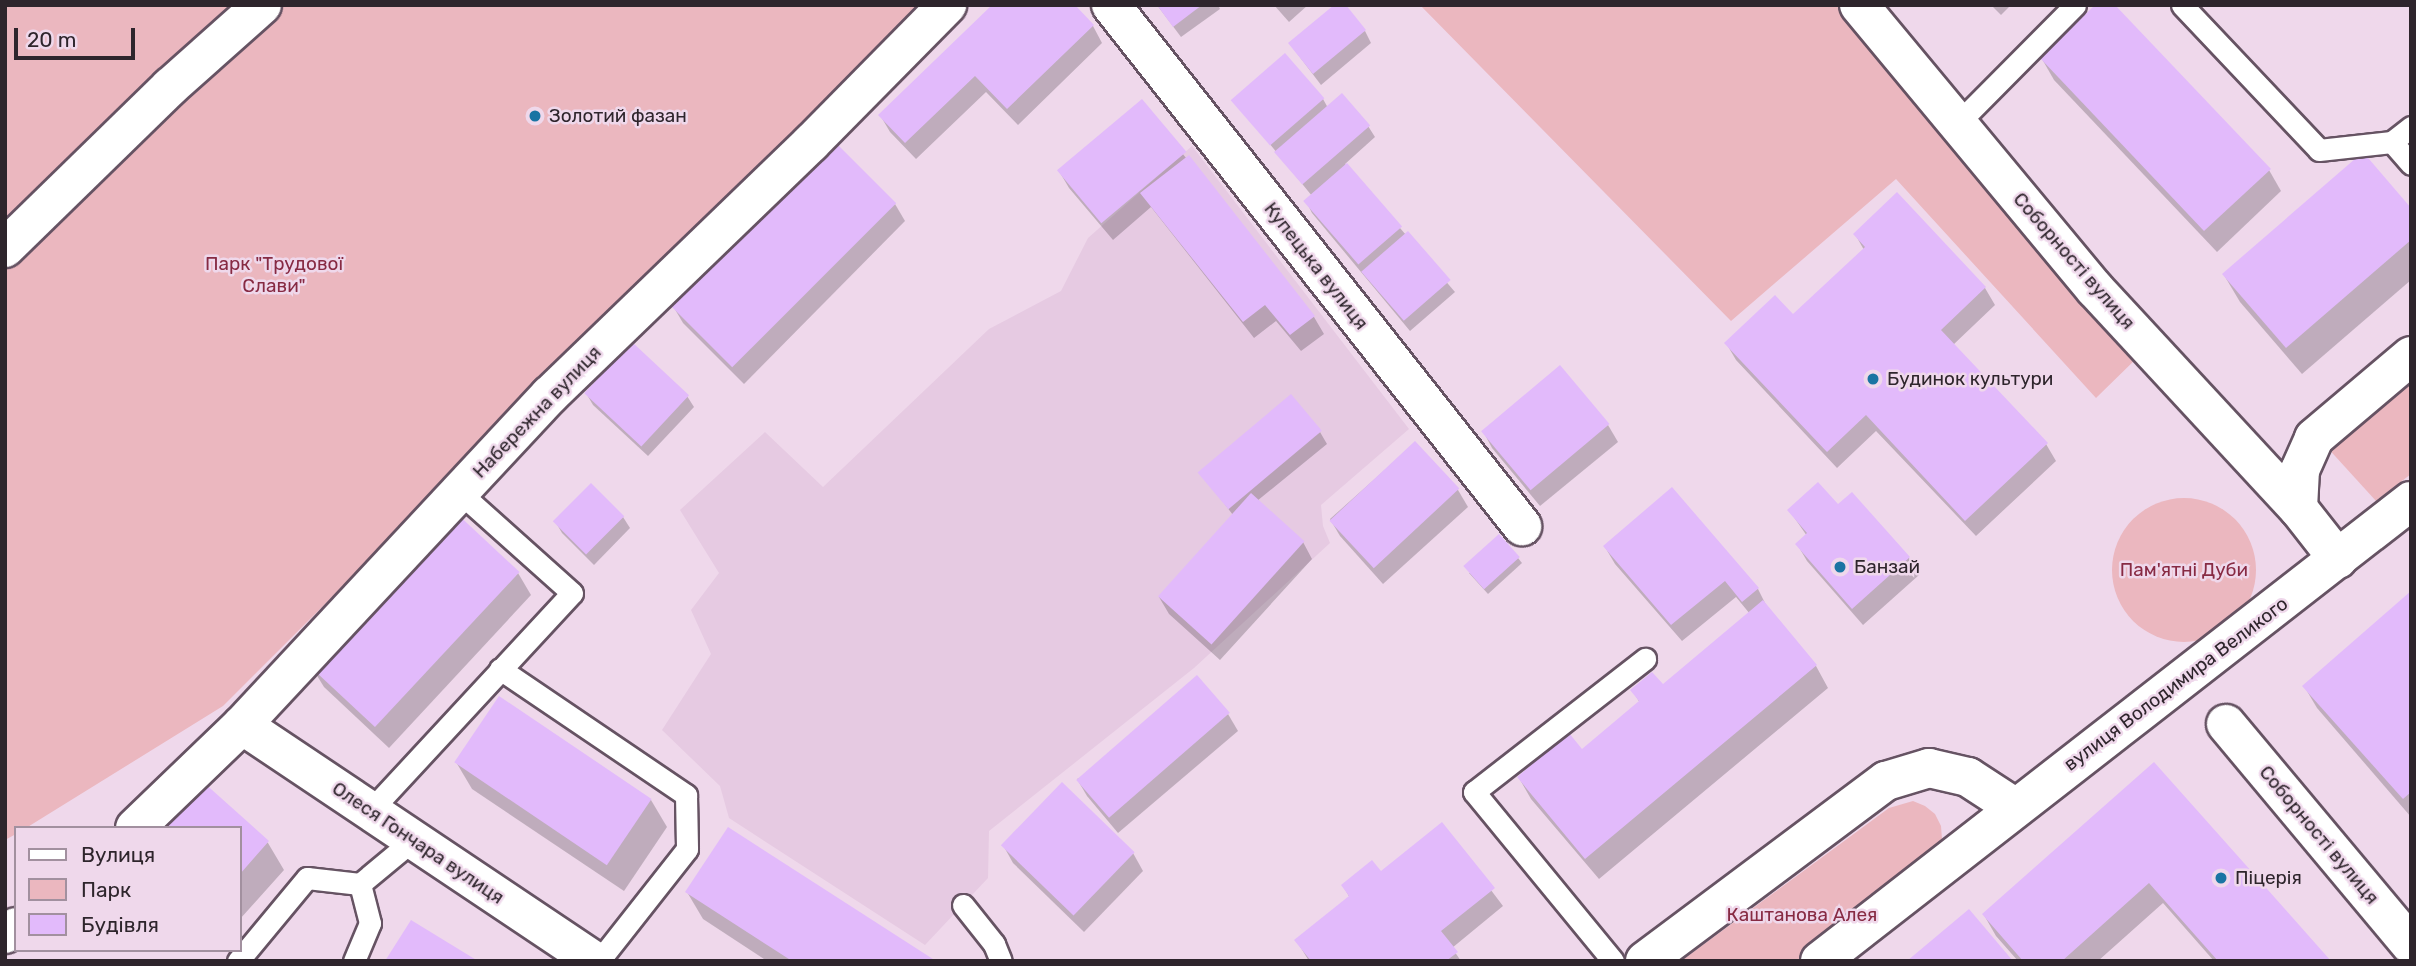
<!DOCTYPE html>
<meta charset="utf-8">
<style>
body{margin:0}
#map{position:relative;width:2416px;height:966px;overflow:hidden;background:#efd8eb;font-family:Rubik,sans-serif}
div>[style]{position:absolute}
.built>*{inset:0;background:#e6cae2}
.green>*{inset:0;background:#ebb7bf}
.round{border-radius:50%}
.shadow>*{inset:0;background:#0003}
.building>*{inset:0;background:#e2bafb;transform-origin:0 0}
.roads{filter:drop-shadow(2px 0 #665363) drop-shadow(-2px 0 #665363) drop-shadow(0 2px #665363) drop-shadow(0 -2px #665363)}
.lane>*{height:21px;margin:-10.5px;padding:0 10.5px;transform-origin:10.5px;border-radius:10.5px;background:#fff}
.street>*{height:38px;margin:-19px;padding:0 19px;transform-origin:19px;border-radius:19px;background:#fff}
.dots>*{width:19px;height:19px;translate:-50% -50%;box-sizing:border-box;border:4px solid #efd8eb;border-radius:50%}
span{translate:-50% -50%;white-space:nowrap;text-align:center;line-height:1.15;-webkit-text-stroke:5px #efd8eb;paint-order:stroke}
.poi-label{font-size:19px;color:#2e252c}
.left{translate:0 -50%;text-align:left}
.street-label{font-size:19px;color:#2e252c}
.park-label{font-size:19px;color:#872a43}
.frame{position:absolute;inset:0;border:7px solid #2e252c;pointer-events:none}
.legend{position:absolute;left:14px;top:826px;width:228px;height:126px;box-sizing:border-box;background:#efd8eb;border:2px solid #a2909f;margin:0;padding:9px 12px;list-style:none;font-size:21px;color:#2e252c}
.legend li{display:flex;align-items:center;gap:14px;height:35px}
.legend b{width:35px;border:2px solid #a2909f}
.scale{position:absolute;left:14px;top:28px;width:121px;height:32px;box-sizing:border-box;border:4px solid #2e252c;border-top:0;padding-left:9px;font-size:21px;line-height:24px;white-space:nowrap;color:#2e252c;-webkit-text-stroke:5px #efd8eb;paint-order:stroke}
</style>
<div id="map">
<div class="built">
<div style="clip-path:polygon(1192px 146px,1409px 429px,1321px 505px,1323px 526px,1330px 543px,1194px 668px,989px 831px,988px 878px,925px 945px,729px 818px,720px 786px,662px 730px,711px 654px,691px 610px,719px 573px,680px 510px,765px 432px,823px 487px,989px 329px,1061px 291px,1088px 238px)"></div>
</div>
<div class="green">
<div style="clip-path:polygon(5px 5px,925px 5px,223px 706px,26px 828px,16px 828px,16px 834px,5px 840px)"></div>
<div style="clip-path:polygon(1420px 5px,1837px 5px,2140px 355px,2096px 398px,1896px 179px,1731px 321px)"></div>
<div style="clip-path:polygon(2411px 376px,2411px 474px,2376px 501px,2325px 445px)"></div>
<div class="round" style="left:2112px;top:498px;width:144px;height:144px"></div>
<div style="clip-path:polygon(1913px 801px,1925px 806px,1935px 814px,1941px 826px,1942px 839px,1938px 852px,1929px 861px,1799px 961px,1681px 961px,1889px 808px)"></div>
</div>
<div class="shadow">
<div style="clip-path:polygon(1072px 5px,1093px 26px,1102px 43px,1018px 125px,986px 92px,916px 159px,890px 132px,880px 115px)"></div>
<div style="clip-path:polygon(1157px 5px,1218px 5px,1220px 9px,1181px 37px)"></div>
<div style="clip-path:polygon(1274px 5px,1308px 5px,1289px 22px)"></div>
<div style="clip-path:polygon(1991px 5px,2011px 5px,2001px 15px)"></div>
<div style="clip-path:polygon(1365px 31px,1371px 43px,1321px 85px,1290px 44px)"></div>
<div style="clip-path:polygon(2042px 59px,2269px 170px,2281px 191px,2217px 252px,2054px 80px)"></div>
<div style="clip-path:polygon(1323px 99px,1328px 108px,1368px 126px,1375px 137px,1345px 164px,1455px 292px,1410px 331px,1312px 213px,1306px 201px,1312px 196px,1234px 100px)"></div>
<div style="clip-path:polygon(1141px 102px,1314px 317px,1324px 334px,1301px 351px,1276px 321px,1254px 338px,1151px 207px,1113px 240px,1069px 188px,1059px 171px)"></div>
<div style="clip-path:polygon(895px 204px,905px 221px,744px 384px,683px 323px,673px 306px)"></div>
<div style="clip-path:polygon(2411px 211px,2411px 280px,2302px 374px,2240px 302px,2224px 275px)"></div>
<div style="clip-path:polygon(1855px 234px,1985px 288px,1995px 305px,1953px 345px,2046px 444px,2056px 461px,1976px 536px,1876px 431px,1837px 468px,1736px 360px,1726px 343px,1793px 316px,1864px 250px)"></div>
<div style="clip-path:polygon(1559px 367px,1608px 425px,1618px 442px,1540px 506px,1492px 448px,1483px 431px)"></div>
<div style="clip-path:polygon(586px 393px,687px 396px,694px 407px,648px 456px,593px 405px)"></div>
<div style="clip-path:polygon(1320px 432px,1327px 444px,1257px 501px,1303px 542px,1312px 559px,1220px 660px,1169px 614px,1159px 597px,1233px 515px,1200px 472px)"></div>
<div style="clip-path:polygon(1415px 443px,1458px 490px,1468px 507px,1383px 584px,1340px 536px,1330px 519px)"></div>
<div style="clip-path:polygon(1672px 490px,1758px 589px,1767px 607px,1816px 666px,1828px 688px,1599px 879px,1531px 799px,1519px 778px,1582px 752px,1640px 703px,1632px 690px,1663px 687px,1750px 614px,1736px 597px,1682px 641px,1615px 564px,1605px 547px)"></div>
<div style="clip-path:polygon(1852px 494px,1909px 558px,1919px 575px,1863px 625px,1807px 561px,1797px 544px,1807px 536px,1789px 510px,1838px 506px)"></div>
<div style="clip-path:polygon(623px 517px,630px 528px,594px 565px,562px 533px,555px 521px)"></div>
<div style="clip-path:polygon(1518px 558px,1522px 563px,1488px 594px,1469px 573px)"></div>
<div style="clip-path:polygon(518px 573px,531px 595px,389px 748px,324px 687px,311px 666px)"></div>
<div style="clip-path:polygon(2411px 593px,2411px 817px,2317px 708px,2304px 686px)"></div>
<div style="clip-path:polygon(500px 698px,651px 800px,667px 827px,624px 891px,472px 789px,456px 762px)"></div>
<div style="clip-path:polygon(1228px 714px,1238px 731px,1118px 833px,1087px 796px,1077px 779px)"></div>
<div style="clip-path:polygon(2154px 764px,2329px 961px,2214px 961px,2163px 903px,2098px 961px,2018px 961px,1996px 936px,1984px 915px)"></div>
<div style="clip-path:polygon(202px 783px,268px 843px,284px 870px,240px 919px,240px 828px)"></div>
<div style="clip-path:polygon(1441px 824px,1503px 906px,1452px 948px,1461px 961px,1309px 961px,1296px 940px,1350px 898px,1343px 886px,1380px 873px)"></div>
<div style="clip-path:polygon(1003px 845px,1133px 853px,1143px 871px,1084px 932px,1013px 863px)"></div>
<div style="clip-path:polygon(687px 892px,933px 961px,767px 961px,703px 919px)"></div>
</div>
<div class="building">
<div style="clip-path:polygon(992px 5px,1075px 5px,1094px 25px,1007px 109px,975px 76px,905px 143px,878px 115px)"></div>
<div style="clip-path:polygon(1157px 5px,1202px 5px,1173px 27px)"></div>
<div style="clip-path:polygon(1334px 5px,1346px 5px,1366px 30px,1313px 74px,1288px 43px)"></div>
<div style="clip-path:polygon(2095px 5px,2115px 5px,2271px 169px,2204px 231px,2040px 58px)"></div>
<div style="left:1285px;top:53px;width:60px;height:72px;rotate:49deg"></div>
<div style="left:1342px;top:93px;width:43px;height:90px;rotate:49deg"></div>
<div style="left:1142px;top:99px;width:69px;height:111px;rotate:50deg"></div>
<div style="left:834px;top:141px;width:88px;height:232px;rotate:45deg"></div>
<div style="clip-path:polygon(2363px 152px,2411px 208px,2411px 240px,2286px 348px,2222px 274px)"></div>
<div style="clip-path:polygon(1189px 155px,1315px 316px,1290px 335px,1265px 305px,1243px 322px,1140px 193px)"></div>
<div style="left:1347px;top:163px;width:84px;height:58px;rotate:49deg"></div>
<div style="clip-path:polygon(1897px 192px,1986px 287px,1941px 330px,2048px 443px,1965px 521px,1866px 415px,1827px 452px,1724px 343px,1775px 295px,1793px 314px,1865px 247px,1853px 234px)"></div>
<div style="left:1408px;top:231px;width:65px;height:62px;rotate:49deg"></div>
<div style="left:632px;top:342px;width:78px;height:70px;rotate:43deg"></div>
<div style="left:1560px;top:365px;width:77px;height:103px;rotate:50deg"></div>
<div style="left:1291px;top:394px;width:48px;height:122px;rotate:50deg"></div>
<div style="left:1415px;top:441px;width:65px;height:117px;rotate:47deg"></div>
<div style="clip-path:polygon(1818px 482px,1838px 504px,1852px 492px,1910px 557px,1852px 609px,1795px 544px,1807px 533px,1787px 510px)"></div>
<div style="left:591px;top:483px;width:47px;height:54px;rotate:45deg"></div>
<div style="clip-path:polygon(1672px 487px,1759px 588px,1742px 602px,1725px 581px,1671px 625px,1603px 546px)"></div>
<div style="left:1251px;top:493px;width:72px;height:139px;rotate:42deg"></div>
<div style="left:453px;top:510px;width:91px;height:212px;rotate:43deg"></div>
<div style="left:1499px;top:534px;width:31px;height:48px;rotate:48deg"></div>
<div style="clip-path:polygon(2411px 591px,2411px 792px,2403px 799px,2302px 686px)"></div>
<div style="clip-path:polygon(1763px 600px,1817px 665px,1585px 859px,1517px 777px,1569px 733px,1582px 749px,1639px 701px,1630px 690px,1652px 672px,1663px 684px)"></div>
<div style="left:1197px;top:675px;width:50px;height:160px;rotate:49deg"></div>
<div style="left:499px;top:696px;width:184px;height:80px;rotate:34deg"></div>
<div style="clip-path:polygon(2154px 762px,2236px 854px,2331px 961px,2218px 961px,2149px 883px,2062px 961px,2023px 961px,1982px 914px)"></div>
<div style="clip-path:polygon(202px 781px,269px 841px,240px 874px,240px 828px,159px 828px)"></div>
<div style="left:1062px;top:782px;width:101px;height:88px;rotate:44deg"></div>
<div style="clip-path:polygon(1442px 822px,1495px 888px,1441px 931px,1458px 952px,1446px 961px,1311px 961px,1294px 940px,1349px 896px,1341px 885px,1372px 860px,1381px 871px)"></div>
<div style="clip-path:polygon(728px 827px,936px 961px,792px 961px,685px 892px)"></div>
<div style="clip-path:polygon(1969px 909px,2013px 961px,1907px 961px)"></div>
<div style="clip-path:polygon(411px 920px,478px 961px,385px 961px)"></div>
</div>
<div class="roads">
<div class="lane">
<div style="left:2182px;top:5px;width:199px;rotate:46.6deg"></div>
<div style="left:2319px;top:150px;width:73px;rotate:-6.3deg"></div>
<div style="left:1958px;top:123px;width:166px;rotate:-45.2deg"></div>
<div style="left:2411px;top:127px;width:24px;rotate:142deg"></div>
<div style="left:2392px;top:142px;width:29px;rotate:49deg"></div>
<div style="left:500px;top:669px;width:225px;rotate:34.1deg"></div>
<div style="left:686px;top:795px;width:54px;rotate:88.9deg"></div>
<div style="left:687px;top:849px;width:142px;rotate:128.2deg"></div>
<div style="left:370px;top:811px;width:297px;rotate:-47.2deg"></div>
<div style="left:572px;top:593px;width:152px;rotate:-138.2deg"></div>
<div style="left:963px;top:905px;width:50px;rotate:51.5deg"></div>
<div style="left:994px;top:944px;width:18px;rotate:68deg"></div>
<div style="left:238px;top:961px;width:108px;rotate:-50.3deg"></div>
<div style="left:307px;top:878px;width:53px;rotate:6.5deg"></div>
<div style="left:360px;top:884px;width:69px;rotate:-39.7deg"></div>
<div style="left:354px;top:961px;width:41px;rotate:-67.2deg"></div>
<div style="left:370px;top:923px;width:40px;rotate:-104.4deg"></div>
<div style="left:1613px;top:961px;width:219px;rotate:-129.4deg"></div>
<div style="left:1474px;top:792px;width:217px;rotate:-37.9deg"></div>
</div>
<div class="street">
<div style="left:1111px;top:5px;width:664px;rotate:51.73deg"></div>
<div style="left:1859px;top:5px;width:369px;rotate:50.3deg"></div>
<div style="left:2095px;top:289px;width:299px;rotate:47.2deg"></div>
<div style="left:5px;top:248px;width:231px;rotate:-44.3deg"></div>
<div style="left:170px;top:87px;width:123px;rotate:-41.7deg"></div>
<div style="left:2338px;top:559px;width:65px;rotate:-128.1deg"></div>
<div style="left:2298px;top:508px;width:38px;rotate:-87deg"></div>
<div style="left:2300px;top:470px;width:35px;rotate:-66deg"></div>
<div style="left:2314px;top:438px;width:127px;rotate:-40.2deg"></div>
<div style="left:2226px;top:724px;width:288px;rotate:50.1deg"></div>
<div style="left:242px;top:725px;width:425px;rotate:33.8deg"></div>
<div style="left:135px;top:828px;width:149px;rotate:-43.9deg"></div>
<div style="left:242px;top:725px;width:451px;rotate:-47deg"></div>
<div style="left:550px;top:395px;width:363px;rotate:-44deg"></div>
<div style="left:811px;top:143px;width:194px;rotate:-45.4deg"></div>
<div style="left:5px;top:934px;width:13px;rotate:-32deg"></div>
<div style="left:1645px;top:961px;width:301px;rotate:-36.8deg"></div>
<div style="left:1886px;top:781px;width:45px;rotate:-16.8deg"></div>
<div style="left:1929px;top:768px;width:40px;rotate:13deg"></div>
<div style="left:1968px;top:777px;width:55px;rotate:33.1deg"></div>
<div style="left:1820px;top:961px;width:749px;rotate:-37.9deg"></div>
</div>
</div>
<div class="dots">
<div style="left:535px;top:116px;background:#1a74a3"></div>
<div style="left:1873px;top:379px;background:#1a74a3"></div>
<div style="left:1840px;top:567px;background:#1a74a3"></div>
<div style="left:2221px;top:878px;background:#1a74a3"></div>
</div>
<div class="poi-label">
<span class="left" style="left:549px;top:116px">Золотий фазан</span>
<span class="left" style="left:1887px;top:379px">Будинок культури</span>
<span class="left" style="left:1854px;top:567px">Банзай</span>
<span class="left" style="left:2235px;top:878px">Піцерія</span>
</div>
<div class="street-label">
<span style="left:2074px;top:261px;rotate:49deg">Соборності вулиця</span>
<span style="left:1316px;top:266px;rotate:52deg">Купецька вулиця</span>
<span style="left:537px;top:412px;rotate:-46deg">Набережна вулиця</span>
<span style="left:2176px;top:684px;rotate:-37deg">вулиця Володимира Великого</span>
<span style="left:2319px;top:835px;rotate:50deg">Соборності вулиця</span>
<span style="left:418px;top:843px;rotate:34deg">Олеся Гончара вулиця</span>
</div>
<div class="park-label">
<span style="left:274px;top:275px">Парк "Трудової<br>Слави"</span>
<span style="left:2184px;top:570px">Пам'ятні Дуби</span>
<span style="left:1802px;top:915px">Каштанова Алея</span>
</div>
<div class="frame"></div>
<ul class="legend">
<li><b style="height:9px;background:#fff"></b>Вулиця</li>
<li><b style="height:19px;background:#ebb7bf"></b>Парк</li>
<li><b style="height:19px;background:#e2bafb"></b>Будівля</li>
</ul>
<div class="scale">20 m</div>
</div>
